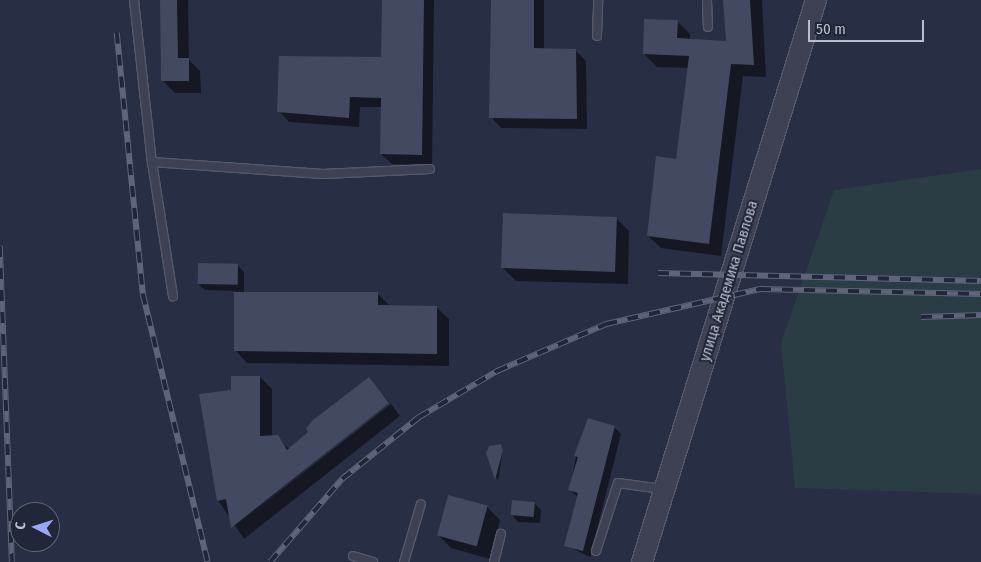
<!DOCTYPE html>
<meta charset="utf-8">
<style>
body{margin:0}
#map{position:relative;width:981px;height:562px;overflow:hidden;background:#282e43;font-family:"Fira Sans Condensed",sans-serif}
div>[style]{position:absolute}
.green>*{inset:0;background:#2a3c44}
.shadow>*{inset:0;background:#0007}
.building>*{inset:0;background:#424961;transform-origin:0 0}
.roads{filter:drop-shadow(1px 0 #55596a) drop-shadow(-1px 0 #55596a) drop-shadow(0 1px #55596a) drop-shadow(0 -1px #55596a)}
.service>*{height:8px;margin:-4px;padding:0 4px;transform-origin:4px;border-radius:4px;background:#3d4153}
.tertiary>*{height:20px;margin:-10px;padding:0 10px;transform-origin:10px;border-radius:10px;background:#3d4153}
.rail>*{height:5.5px;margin-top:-2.75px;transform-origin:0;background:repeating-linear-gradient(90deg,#212639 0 11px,#5f647a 0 22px);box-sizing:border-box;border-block:1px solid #5f647a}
span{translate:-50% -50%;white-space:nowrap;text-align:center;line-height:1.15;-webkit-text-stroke:4px #212639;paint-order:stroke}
.street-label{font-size:15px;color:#babdcd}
.north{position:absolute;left:10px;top:502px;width:50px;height:50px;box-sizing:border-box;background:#212639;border:1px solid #5e6274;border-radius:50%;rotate:275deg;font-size:14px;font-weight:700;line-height:20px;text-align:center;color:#babdcd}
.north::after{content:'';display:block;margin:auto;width:18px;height:22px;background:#95a7f6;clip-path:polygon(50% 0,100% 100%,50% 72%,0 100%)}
.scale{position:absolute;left:808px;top:20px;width:116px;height:22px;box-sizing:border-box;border:2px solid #babdcd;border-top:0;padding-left:6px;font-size:15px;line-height:18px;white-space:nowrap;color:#babdcd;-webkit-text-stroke:4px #212639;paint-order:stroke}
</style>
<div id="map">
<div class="green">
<div style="clip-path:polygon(981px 169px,981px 494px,795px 488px,781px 343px,834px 190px)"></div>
</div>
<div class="shadow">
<div style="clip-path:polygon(162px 0,188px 0,189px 60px,200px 71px,201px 93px,175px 93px,163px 81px)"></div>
<div style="clip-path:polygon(384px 0,434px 0,432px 165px,392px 164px,381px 154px,382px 107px,360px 107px,359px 127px,289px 122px,279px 111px,383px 59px)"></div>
<div style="clip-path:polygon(493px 0,544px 0,544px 50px,575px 50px,586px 61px,587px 129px,501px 128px,491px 117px)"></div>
<div style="clip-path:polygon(724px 0,762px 0,766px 77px,743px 76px,721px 256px,661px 248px,648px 236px,678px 160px,689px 68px,657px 67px,644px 54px,677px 21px,690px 34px,690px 40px,727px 43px)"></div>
<div style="clip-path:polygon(616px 218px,629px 231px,628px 284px,516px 281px,503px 268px)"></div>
<div style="clip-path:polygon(238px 266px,244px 272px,244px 293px,377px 293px,390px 306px,436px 307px,449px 319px,449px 366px,247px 363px,235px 350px,235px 291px,205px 290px,198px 284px)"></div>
<div style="clip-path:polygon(260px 377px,272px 389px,272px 437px,290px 449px,369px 379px,389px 402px,239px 523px,391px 404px,400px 416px,244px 539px,218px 500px,232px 391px)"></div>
<div style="clip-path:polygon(614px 427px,621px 434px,590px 557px,566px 545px,578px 497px,570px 490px,576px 456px)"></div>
<div style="clip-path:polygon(501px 445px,503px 448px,498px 481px,487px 453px)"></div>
<div style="clip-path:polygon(534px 503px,541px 510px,540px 523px,518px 522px,512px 515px)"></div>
<div style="clip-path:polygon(487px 507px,500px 520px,490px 559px,451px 548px,438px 535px)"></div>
</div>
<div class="building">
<div style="clip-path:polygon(160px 0,177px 0,178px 58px,189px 58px,189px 81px,161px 81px)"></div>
<div style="clip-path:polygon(382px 0,424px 0,422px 155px,380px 154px,381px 98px,350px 97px,349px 118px,277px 112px,279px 56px,381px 57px)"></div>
<div style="clip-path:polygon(491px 0,534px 0,534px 48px,576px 49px,577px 119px,489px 118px)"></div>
<div style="clip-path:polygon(723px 0,750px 0,754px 65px,731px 64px,709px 244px,647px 236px,656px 156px,676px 159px,689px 56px,643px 54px,644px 19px,678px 20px,677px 38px,726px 41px)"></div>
<div style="left:503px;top:213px;width:114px;height:55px;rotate:2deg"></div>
<div style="left:198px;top:263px;width:40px;height:21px;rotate:1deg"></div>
<div style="clip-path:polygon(234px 292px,378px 292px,378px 305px,437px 306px,437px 354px,234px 351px)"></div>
<div style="clip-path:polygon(231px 376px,260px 376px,260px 436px,278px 435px,287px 450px,308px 432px,306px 428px,313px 420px,369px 377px,389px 403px,231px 528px,226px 499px,217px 501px,199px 394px,231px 390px)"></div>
<div style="clip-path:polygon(588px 418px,615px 426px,583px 551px,564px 546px,578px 493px,568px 490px,578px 457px,574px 456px)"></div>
<div style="clip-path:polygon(501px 444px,503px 450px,495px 480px,486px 453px,489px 446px)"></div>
<div style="left:448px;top:495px;width:41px;height:42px;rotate:15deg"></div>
<div style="left:512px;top:500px;width:23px;height:15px;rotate:5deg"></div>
</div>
<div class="roads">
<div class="service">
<div style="left:134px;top:0;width:163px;rotate:83.7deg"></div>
<div style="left:152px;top:162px;width:136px;rotate:81.1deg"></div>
<div style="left:707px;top:0;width:27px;rotate:88deg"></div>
<div style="left:597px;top:36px;width:36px;rotate:-88deg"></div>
<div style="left:152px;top:162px;width:171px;rotate:4deg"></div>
<div style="left:323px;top:174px;width:107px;rotate:-2.7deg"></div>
<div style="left:596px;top:551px;width:71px;rotate:-72.1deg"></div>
<div style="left:618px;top:483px;width:45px;rotate:7.6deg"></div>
<div style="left:353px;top:556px;width:21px;rotate:17deg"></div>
<div style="left:404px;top:562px;width:60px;rotate:-73.7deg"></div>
<div style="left:494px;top:562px;width:29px;rotate:-76deg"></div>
</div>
<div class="tertiary">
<div style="left:642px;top:562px;width:588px;rotate:-72.8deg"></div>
</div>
</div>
<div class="rail">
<div style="left:117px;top:33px;width:262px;rotate:84.3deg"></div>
<div style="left:143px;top:294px;width:276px;rotate:76.4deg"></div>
<div style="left:0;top:246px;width:316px;rotate:87.8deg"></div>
<div style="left:658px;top:273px;width:323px;rotate:1.4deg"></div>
<div style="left:921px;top:317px;width:60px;rotate:-1.9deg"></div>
<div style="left:270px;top:562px;width:110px;rotate:-49.1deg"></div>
<div style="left:342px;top:479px;width:99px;rotate:-38.8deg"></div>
<div style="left:419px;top:417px;width:91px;rotate:-30.5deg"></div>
<div style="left:497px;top:371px;width:119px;rotate:-23.3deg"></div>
<div style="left:606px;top:324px;width:158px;rotate:-12.8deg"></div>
<div style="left:760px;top:289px;width:221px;rotate:1.3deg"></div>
</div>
<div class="street-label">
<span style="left:729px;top:281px;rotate:-73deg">улица Академика Павлова</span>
</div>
<div class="north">С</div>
<div class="scale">50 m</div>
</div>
